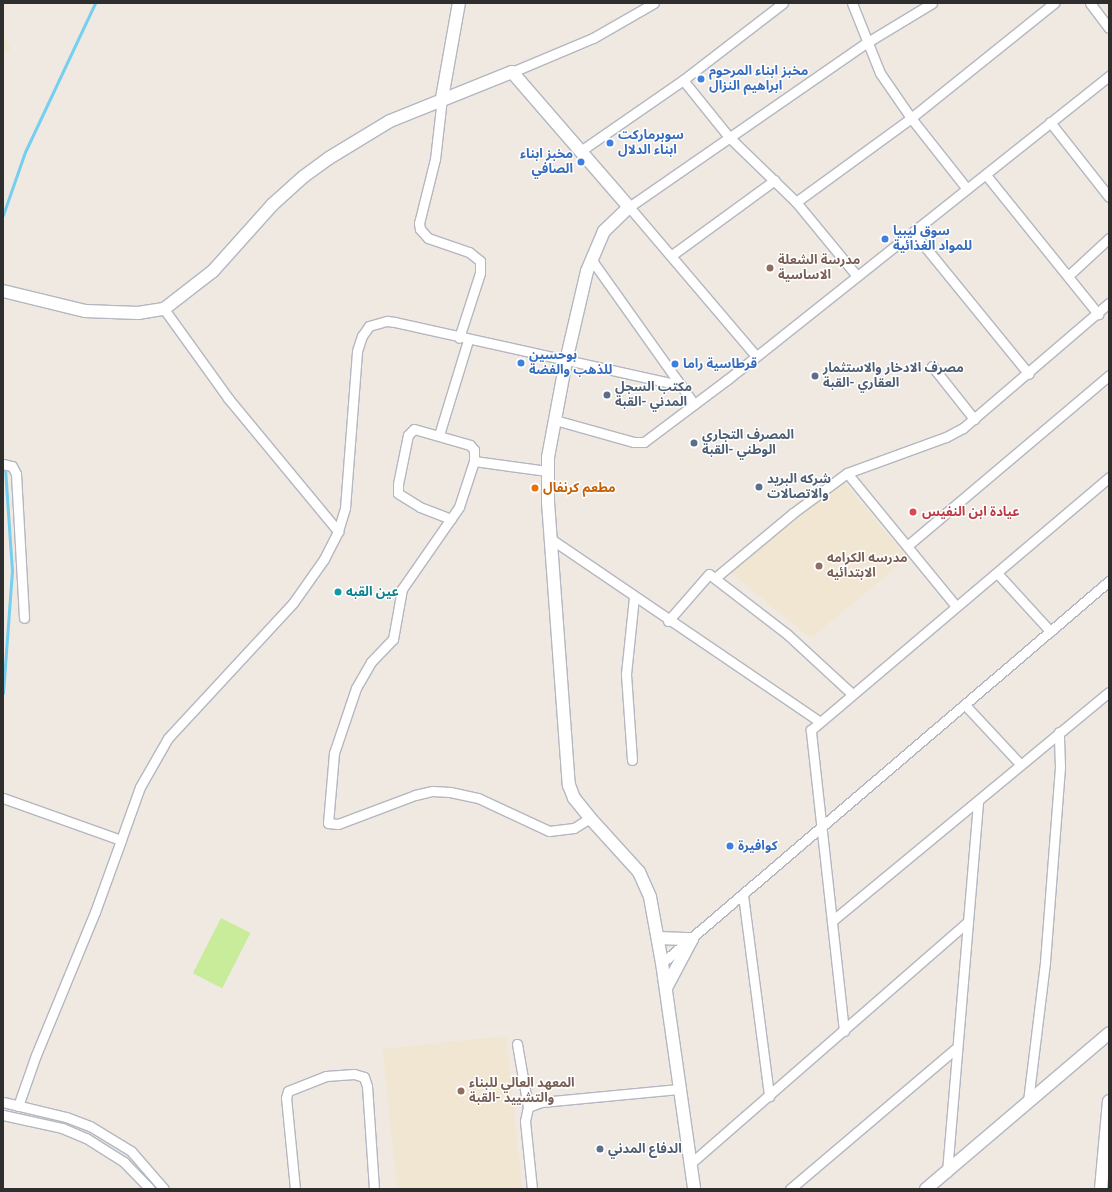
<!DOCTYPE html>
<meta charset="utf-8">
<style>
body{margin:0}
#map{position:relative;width:1112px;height:1192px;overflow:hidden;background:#efe9e1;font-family:Karla,"Noto Sans Arabic",sans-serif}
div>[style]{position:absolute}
.education>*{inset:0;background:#f0e6d1;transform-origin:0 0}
.pitch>*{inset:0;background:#c9ec9a;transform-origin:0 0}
.stream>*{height:3px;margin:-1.5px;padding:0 1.5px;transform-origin:1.5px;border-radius:1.5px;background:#75cff0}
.roads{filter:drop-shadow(1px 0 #b4b7c1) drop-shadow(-1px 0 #b4b7c1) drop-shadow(0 1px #b4b7c1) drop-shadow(0 -1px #b4b7c1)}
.street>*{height:9px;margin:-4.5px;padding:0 4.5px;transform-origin:4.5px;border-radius:4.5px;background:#fff}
.secondary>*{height:12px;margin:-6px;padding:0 6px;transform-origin:6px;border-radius:6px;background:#fff}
.dots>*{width:11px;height:11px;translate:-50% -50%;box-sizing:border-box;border:2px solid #fff;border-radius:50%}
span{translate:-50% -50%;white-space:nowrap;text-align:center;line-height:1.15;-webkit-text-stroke:3px #fff;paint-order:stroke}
.shop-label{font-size:13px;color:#366cbe;font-weight:700}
.left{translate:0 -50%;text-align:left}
.right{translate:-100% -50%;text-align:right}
.education-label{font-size:13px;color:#785e54;font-weight:700}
.service-label{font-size:13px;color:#4e5e75;font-weight:700}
.food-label{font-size:13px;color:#c56008;font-weight:700}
.health-label{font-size:13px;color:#be3a42;font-weight:700}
.culture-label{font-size:13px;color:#0d838f;font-weight:700}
.frame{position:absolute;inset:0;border:4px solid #2e2e2e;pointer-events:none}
</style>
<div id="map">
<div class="education">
<div style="clip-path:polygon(3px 35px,11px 49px,3px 54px)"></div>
<div style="clip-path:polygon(843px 481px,907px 558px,811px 638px,731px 573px)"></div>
<div style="left:506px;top:1036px;width:154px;height:124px;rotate:84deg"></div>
</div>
<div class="pitch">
<div style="left:221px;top:918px;width:33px;height:62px;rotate:27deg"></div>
</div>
<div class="stream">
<div style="left:3px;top:215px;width:67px;rotate:-70.8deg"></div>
<div style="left:25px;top:152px;width:165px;rotate:-64.8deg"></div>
<div style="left:3px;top:693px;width:122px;rotate:-85.8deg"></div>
<div style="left:12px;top:571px;width:104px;rotate:-93.9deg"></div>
</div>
<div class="roads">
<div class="street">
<div style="left:852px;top:3px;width:75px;rotate:68.2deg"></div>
<div style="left:880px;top:73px;width:55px;rotate:55.4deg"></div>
<div style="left:911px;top:118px;width:90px;rotate:51.7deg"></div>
<div style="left:1090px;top:3px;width:31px;rotate:53deg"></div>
<div style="left:512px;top:72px;width:88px;rotate:-22.8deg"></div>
<div style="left:593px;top:38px;width:70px;rotate:-29.8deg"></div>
<div style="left:683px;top:80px;width:73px;rotate:51.1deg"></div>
<div style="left:729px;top:137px;width:93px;rotate:44.1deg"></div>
<div style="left:796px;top:202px;width:96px;rotate:50.5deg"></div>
<div style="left:442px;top:98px;width:61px;rotate:96.5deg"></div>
<div style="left:435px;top:159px;width:66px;rotate:104deg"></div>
<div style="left:419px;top:223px;width:6px;rotate:81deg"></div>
<div style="left:420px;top:229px;width:12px;rotate:48deg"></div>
<div style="left:428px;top:238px;width:43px;rotate:18.9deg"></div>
<div style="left:469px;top:252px;width:14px;rotate:39deg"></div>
<div style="left:480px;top:261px;width:12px;rotate:90deg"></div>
<div style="left:480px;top:273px;width:68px;rotate:107.9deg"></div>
<div style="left:1050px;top:122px;width:95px;rotate:51.8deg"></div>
<div style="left:582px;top:150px;width:123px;rotate:-34.7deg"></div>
<div style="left:683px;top:80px;width:126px;rotate:-37.6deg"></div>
<div style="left:986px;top:175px;width:179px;rotate:51.1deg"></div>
<div style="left:796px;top:202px;width:142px;rotate:-36.1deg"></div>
<div style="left:911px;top:118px;width:184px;rotate:-38.8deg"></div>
<div style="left:913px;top:232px;width:183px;rotate:50.8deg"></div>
<div style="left:672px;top:255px;width:127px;rotate:-36.1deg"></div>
<div style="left:591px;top:259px;width:178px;rotate:54.6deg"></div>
<div style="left:1068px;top:276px;width:56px;rotate:-42.8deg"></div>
<div style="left:164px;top:309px;width:110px;rotate:54.3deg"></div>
<div style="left:228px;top:398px;width:173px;rotate:50.4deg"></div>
<div style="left:756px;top:356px;width:196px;rotate:-130.4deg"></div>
<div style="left:629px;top:207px;width:288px;rotate:-34.7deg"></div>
<div style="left:866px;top:43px;width:77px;rotate:-31.2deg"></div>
<div style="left:932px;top:366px;width:68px;rotate:51.6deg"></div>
<div style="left:555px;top:420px;width:82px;rotate:15.6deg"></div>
<div style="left:634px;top:442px;width:10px"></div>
<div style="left:644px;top:442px;width:105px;rotate:-36.9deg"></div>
<div style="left:728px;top:379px;width:487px;rotate:-38.5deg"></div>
<div style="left:439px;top:435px;width:99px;rotate:-73deg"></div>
<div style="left:474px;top:461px;width:74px;rotate:7.8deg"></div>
<div style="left:3px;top:464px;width:9px;rotate:13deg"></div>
<div style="left:12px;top:466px;width:9px;rotate:63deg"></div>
<div style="left:16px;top:474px;width:144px;rotate:86.8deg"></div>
<div style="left:847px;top:473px;width:172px;rotate:50.7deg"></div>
<div style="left:451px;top:519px;width:33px;rotate:-159deg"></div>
<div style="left:420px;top:507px;width:26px;rotate:-148deg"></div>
<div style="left:398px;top:493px;width:9px;rotate:-90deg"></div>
<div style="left:398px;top:484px;width:50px;rotate:-78.5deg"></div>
<div style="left:408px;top:435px;width:8px;rotate:-45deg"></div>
<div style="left:414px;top:429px;width:58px;rotate:15.9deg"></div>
<div style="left:470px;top:445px;width:6px;rotate:51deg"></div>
<div style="left:474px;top:450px;width:11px;rotate:90deg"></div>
<div style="left:474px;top:461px;width:48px;rotate:108.1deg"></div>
<div style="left:459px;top:507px;width:100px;rotate:124.8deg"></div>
<div style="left:402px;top:589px;width:51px;rotate:100.2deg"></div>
<div style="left:393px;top:639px;width:32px;rotate:134deg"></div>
<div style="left:371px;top:662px;width:30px;rotate:120deg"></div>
<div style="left:356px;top:688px;width:69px;rotate:108.7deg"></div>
<div style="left:334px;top:753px;width:70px;rotate:94.9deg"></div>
<div style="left:328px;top:823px;width:10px;rotate:6deg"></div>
<div style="left:338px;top:824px;width:82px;rotate:-20.6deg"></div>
<div style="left:415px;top:795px;width:18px;rotate:-13deg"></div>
<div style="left:433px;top:791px;width:17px;rotate:3deg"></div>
<div style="left:450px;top:792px;width:29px;rotate:12deg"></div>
<div style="left:478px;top:798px;width:78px;rotate:24.9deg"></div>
<div style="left:549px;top:831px;width:25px;rotate:-7deg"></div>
<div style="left:574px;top:828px;width:19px;rotate:-32deg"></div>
<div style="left:551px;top:539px;width:324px;rotate:34.2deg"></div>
<div style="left:907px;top:546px;width:265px;rotate:-40.2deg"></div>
<div style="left:997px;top:573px;width:79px;rotate:47.6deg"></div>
<div style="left:715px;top:578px;width:102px;rotate:-39.8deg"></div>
<div style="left:793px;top:513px;width:67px;rotate:-36.5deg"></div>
<div style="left:847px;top:473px;width:105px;rotate:-20deg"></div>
<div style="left:946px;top:437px;width:19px;rotate:-28deg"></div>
<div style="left:963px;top:428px;width:192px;rotate:-40.6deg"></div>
<div style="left:668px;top:621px;width:62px;rotate:-48.9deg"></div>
<div style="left:709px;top:574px;width:98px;rotate:37.6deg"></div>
<div style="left:787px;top:634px;width:88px;rotate:42.7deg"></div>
<div style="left:966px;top:706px;width:79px;rotate:47deg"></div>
<div style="left:632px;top:760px;width:86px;rotate:-94deg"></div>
<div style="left:626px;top:674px;width:77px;rotate:-84.1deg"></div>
<div style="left:3px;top:798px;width:125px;rotate:19.6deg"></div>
<div style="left:121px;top:840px;width:56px;rotate:-70.3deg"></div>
<div style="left:140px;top:787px;width:56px;rotate:-60.3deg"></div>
<div style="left:168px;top:738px;width:184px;rotate:-47.2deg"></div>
<div style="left:293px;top:603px;width:54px;rotate:-54.8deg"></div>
<div style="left:324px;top:559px;width:31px;rotate:-63deg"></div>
<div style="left:338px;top:531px;width:24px;rotate:-73deg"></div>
<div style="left:345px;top:508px;width:157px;rotate:-85.6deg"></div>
<div style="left:357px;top:351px;width:16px;rotate:-72deg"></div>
<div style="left:362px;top:336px;width:12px;rotate:-55deg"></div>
<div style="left:369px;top:326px;width:19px;rotate:-16deg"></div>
<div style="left:387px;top:321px;width:8px;rotate:7deg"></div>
<div style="left:395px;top:322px;width:291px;rotate:12.5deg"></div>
<div style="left:743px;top:895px;width:203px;rotate:82.6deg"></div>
<div style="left:832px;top:921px;width:359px;rotate:-39.6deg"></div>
<div style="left:662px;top:963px;width:588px;rotate:-40.52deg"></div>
<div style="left:844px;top:1031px;width:303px;rotate:-96.3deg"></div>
<div style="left:811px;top:730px;width:391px;rotate:-40.3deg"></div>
<div style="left:517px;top:1044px;width:64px;rotate:80.1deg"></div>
<div style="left:1028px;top:1101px;width:140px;rotate:-83deg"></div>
<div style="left:1045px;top:962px;width:196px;rotate:-85.6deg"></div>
<div style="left:1060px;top:767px;width:35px;rotate:-92deg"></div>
<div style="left:3px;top:1102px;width:65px;rotate:13.4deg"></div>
<div style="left:66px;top:1117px;width:26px;rotate:21deg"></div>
<div style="left:90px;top:1126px;width:48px;rotate:31.4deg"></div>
<div style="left:131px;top:1151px;width:50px;rotate:49deg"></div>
<div style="left:18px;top:1106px;width:54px;rotate:-70.6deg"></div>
<div style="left:36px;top:1055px;width:155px;rotate:-67.6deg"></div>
<div style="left:95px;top:912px;width:77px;rotate:-70.1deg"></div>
<div style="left:3px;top:1115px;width:60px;rotate:12.4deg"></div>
<div style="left:62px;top:1128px;width:26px;rotate:23deg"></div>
<div style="left:86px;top:1138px;width:45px;rotate:32.3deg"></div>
<div style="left:124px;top:1162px;width:37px;rotate:46deg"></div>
<div style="left:690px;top:1164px;width:368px;rotate:-41.1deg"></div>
<div style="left:947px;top:1172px;width:372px;rotate:-85.2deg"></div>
<div style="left:295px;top:1189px;width:91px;rotate:-95.6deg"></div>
<div style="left:286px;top:1098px;width:7px;rotate:-74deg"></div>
<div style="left:288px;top:1091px;width:41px;rotate:-21.5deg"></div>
<div style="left:326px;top:1076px;width:28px;rotate:-4deg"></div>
<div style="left:354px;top:1074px;width:10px;rotate:17deg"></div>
<div style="left:364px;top:1077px;width:9px;rotate:72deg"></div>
<div style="left:367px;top:1086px;width:103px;rotate:86.1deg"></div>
<div style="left:532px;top:1189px;width:68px;rotate:-95.9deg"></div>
<div style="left:525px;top:1121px;width:14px;rotate:-78deg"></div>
<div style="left:528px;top:1107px;width:14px;rotate:-21deg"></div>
<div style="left:541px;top:1102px;width:139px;rotate:-5.4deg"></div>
<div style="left:790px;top:1189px;width:216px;rotate:-40.3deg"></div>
</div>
<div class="secondary">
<div style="left:442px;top:98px;width:97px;rotate:-79.9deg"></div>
<div style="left:3px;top:291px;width:84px;rotate:13.7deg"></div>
<div style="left:85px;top:311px;width:53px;rotate:2.2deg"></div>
<div style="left:138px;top:313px;width:26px;rotate:-9deg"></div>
<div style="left:164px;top:309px;width:62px;rotate:-37.8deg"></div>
<div style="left:213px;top:271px;width:89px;rotate:-48.2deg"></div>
<div style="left:272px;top:205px;width:42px;rotate:-42.1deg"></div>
<div style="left:303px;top:177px;width:32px;rotate:-36deg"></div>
<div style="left:329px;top:158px;width:71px;rotate:-31.2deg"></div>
<div style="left:390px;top:121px;width:131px;rotate:-21.9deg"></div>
<div style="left:512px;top:72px;width:179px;rotate:49.1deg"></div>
<div style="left:629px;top:207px;width:35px;rotate:136deg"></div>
<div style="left:604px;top:231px;width:43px;rotate:113deg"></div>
<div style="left:587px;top:271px;width:92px;rotate:103.1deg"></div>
<div style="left:566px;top:361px;width:98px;rotate:100.6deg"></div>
<div style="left:548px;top:457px;width:45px;rotate:90deg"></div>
<div style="left:548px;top:502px;width:284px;rotate:85.8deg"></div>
<div style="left:569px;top:785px;width:14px;rotate:69deg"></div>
<div style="left:574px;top:798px;width:26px;rotate:51deg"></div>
<div style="left:590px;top:818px;width:73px;rotate:47.8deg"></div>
<div style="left:639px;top:872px;width:27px;rotate:66deg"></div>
<div style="left:650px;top:897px;width:67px;rotate:79.7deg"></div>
<div style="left:662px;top:963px;width:228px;rotate:81.9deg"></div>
<div style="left:658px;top:938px;width:34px;rotate:2deg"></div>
<div style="left:692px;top:939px;width:55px;rotate:118deg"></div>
<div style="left:926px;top:1189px;width:240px;rotate:-40.4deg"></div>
<div style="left:1101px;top:1189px;width:88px;rotate:-84.8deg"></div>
</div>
</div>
<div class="dots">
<div style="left:701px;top:79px;background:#3f7fe0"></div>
<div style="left:610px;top:143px;background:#3f7fe0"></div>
<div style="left:581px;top:162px;background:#3f7fe0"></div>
<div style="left:885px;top:239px;background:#3f7fe0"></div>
<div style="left:770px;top:268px;background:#8d6e63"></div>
<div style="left:521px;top:363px;background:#3f7fe0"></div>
<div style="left:675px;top:364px;background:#3f7fe0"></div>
<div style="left:815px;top:376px;background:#5c6f8a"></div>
<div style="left:607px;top:395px;background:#5c6f8a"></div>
<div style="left:694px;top:443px;background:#5c6f8a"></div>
<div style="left:759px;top:487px;background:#5c6f8a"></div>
<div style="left:535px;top:488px;background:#e8710a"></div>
<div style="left:913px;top:512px;background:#e0444e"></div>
<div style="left:819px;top:566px;background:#8d6e63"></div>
<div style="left:338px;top:592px;background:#0f9aa8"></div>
<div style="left:730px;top:846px;background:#3f7fe0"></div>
<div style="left:461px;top:1091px;background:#8d6e63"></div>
<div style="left:600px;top:1149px;background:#5c6f8a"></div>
</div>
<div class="shop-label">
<span class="left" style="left:709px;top:79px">مخبز ابناء المرحوم<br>ابراهيم النزال</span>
<span class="left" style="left:618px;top:143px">سوبرماركت<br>ابناء الدلال</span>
<span class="right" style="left:573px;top:162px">مخبز ابناء<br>الصافي</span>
<span class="left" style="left:893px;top:239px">سوق ليبيا<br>للمواد الغذائية</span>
<span class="left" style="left:529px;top:363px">بوحسين<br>للذهب والفضة</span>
<span class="left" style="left:683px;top:364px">قرطاسية راما</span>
<span class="left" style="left:738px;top:846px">كوافيرة</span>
</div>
<div class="education-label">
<span class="left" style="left:778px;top:268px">مدرسة الشعلة<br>الاساسية</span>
<span class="left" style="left:827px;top:566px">مدرسه الكرامه<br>الابتدائيه</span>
<span class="left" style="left:469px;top:1091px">المعهد العالي للبناء<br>والتشييد -القبة</span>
</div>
<div class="service-label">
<span class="left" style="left:823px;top:376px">مصرف الادخار والاستثمار<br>العقاري -القبة</span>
<span class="left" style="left:615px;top:395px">مكتب السجل<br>المدني -القبة</span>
<span class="left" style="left:702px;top:443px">المصرف التجاري<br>الوطني -القبة</span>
<span class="left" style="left:767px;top:487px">شركه البريد<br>والاتصالات</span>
<span class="left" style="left:608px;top:1149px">الدفاع المدني</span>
</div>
<div class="food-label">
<span class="left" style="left:543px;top:488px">مطعم كرنفال</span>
</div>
<div class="health-label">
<span class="left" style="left:922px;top:512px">عيادة ابن النفيس</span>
</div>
<div class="culture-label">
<span class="left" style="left:346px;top:592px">عين القبه</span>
</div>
<div class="frame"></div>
</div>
